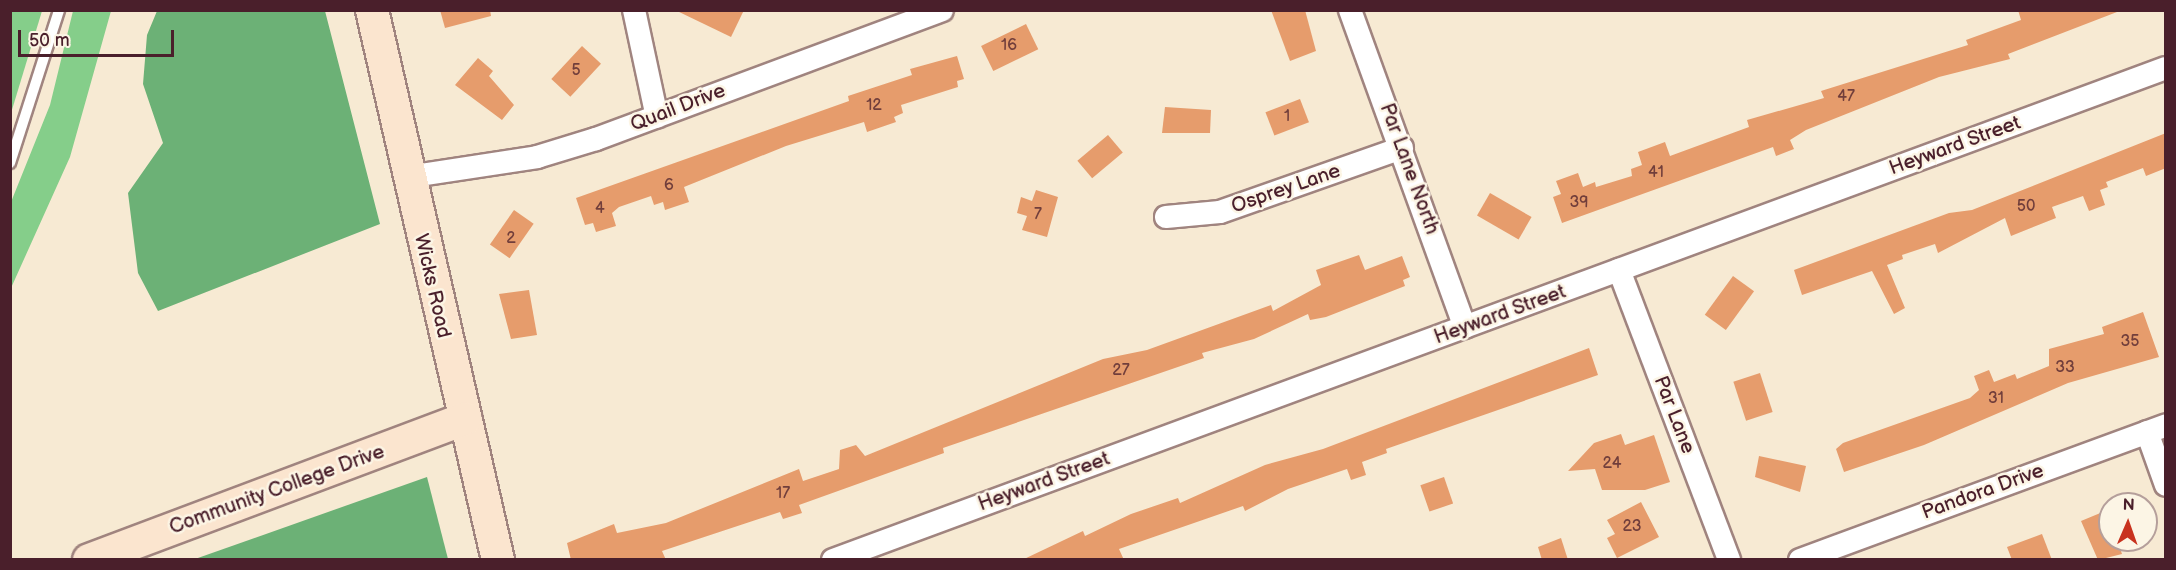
<!DOCTYPE html>
<style>
body{margin:0}
#map{position:relative;width:2176px;height:570px;overflow:hidden;background:#f7ead3;font-family:"Balsamiq Sans",sans-serif}
div>[style]{position:absolute}
.green>*{inset:0;background:#85ce8a}
.forest>*{inset:0;background:#6cb176}
.building>*{inset:0;background:#e69c6c;transform-origin:0 0}
.roads{filter:drop-shadow(2px 0 #a0847f) drop-shadow(-2px 0 #a0847f) drop-shadow(0 2px #a0847f) drop-shadow(0 -2px #a0847f)}
.lane>*{height:10px;margin:-5px;padding:0 5px;transform-origin:5px;border-radius:5px;background:#fff}
.street>*{height:22px;margin:-11px;padding:0 11px;transform-origin:11px;border-radius:11px;background:#fff}
.secondary>*{height:32px;margin:-16px;padding:0 16px;transform-origin:16px;border-radius:16px;background:#fbe5cf}
span{translate:-50% -50%;white-space:nowrap;text-align:center;line-height:1.15;-webkit-text-stroke:5px #fcf5e5;paint-order:stroke}
.number-label{font-size:16px;color:#713e3b}
.number-label span{-webkit-text-stroke-width:0}
.street-label{font-size:20px;color:#4a1f2b}
.frame{position:absolute;inset:0;border:12px solid #4a1f2b;pointer-events:none}
.north{position:absolute;left:2098px;top:492px;width:60px;height:60px;box-sizing:border-box;background:#fcf5e5;border:2px solid #b59f9b;border-radius:50%;rotate:2deg;font-size:16px;font-weight:700;line-height:24px;text-align:center;color:#4a1f2b}
.north::after{content:'';display:block;margin:auto;width:21px;height:27px;background:#c8321e;clip-path:polygon(50% 0,100% 100%,50% 72%,0 100%)}
.scale{position:absolute;left:18px;top:30px;width:156px;height:27px;box-sizing:border-box;border:3px solid #4a1f2b;border-top:0;padding-left:8px;font-size:18px;line-height:21px;white-space:nowrap;color:#4a1f2b;-webkit-text-stroke:4px #fcf5e5;paint-order:stroke}
</style>
<div id="map">
<div class="green">
<div style="clip-path:polygon(11px 10px,42px 11px,11px 113px,10px 11px)"></div>
<div style="clip-path:polygon(73px 11px,111px 11px,70px 157px,11px 288px,11px 202px,50px 105px)"></div>
</div>
<div class="forest">
<div style="clip-path:polygon(157px 11px,325px 11px,380px 224px,158px 311px,138px 273px,128px 193px,163px 143px,143px 84px,147px 35px)"></div>
<div style="clip-path:polygon(427px 477px,448px 559px,195px 559px)"></div>
</div>
<div class="building">
<div style="clip-path:polygon(440px 10px,490px 10px,491px 16px,445px 28px)"></div>
<div style="clip-path:polygon(675px 10px,744px 10px,731px 37px)"></div>
<div style="clip-path:polygon(1271px 10px,1305px 10px,1316px 51px,1290px 61px)"></div>
<div style="clip-path:polygon(2018px 10px,2117px 12px,2008px 54px,2010px 59px,1939px 77px,1806px 130px,1790px 140px,1794px 149px,1776px 156px,1773px 147px,1562px 223px,1553px 197px,1561px 194px,1556px 181px,1578px 173px,1583px 187px,1595px 182px,1596px 187px,1632px 176px,1631px 169px,1642px 165px,1638px 152px,1665px 142px,1670px 156px,1749px 127px,1747px 120px,1824px 98px,1821px 91px,1968px 45px,1966px 40px,2021px 20px)"></div>
<div style="left:1026px;top:24px;width:28px;height:50px;rotate:64deg"></div>
<div style="left:582px;top:46px;width:26px;height:45px;rotate:43deg"></div>
<div style="clip-path:polygon(957px 56px,964px 79px,957px 81px,958px 87px,901px 105px,903px 113px,894px 117px,896px 122px,867px 132px,864px 122px,786px 146px,684px 187px,689px 202px,665px 210px,663px 202px,654px 205px,651px 196px,619px 207px,612px 213px,616px 226px,596px 232px,593px 223px,585px 225px,576px 198px,849px 101px,848px 96px,912px 75px,910px 69px)"></div>
<div style="clip-path:polygon(478px 58px,493px 71px,489px 76px,514px 105px,502px 120px,455px 85px)"></div>
<div style="left:1300px;top:99px;width:25px;height:37px;rotate:69deg"></div>
<div style="clip-path:polygon(1165px 107px,1211px 110px,1210px 133px,1162px 133px)"></div>
<div style="clip-path:polygon(2166px 133px,2166px 168px,2146px 176px,2143px 168px,2106px 182px,2108px 187px,2100px 190px,2105px 205px,2089px 211px,2083px 196px,2052px 207px,2056px 218px,2011px 236px,2005px 218px,1938px 253px,1935px 244px,1902px 255px,1903px 259px,1887px 265px,1905px 308px,1894px 314px,1872px 271px,1802px 295px,1794px 270px,1949px 213px,1972px 210px)"></div>
<div style="left:1108px;top:135px;width:23px;height:40px;rotate:50deg"></div>
<div style="clip-path:polygon(1036px 190px,1058px 197px,1047px 237px,1022px 230px,1027px 216px,1017px 213px,1021px 197px,1032px 201px)"></div>
<div style="left:1490px;top:193px;width:48px;height:26px;rotate:30deg"></div>
<div style="left:514px;top:210px;width:24px;height:42px;rotate:35deg"></div>
<div style="clip-path:polygon(1359px 255px,1365px 270px,1402px 256px,1410px 277px,1403px 280px,1405px 286px,1326px 317px,1310px 320px,1308px 314px,1254px 339px,1202px 353px,1204px 358px,943px 448px,944px 453px,799px 505px,802px 513px,783px 519px,780px 512px,662px 551px,666px 560px,571px 560px,567px 543px,614px 524px,617px 533px,666px 523px,799px 469px,803px 481px,839px 469px,840px 450px,856px 445px,865px 456px,1103px 359px,1147px 350px,1271px 305px,1273px 311px,1321px 285px,1316px 270px)"></div>
<div style="left:1733px;top:276px;width:26px;height:48px;rotate:36deg"></div>
<div style="clip-path:polygon(529px 290px,537px 335px,511px 339px,499px 294px)"></div>
<div style="clip-path:polygon(2143px 312px,2159px 357px,2068px 383px,1924px 445px,1844px 472px,1836px 449px,1843px 443px,1970px 398px,1979px 390px,1974px 376px,1989px 370px,1994px 382px,2015px 374px,2017px 379px,2049px 366px,2049px 349px,2104px 334px,2102px 327px)"></div>
<div style="clip-path:polygon(1589px 348px,1598px 375px,1386px 449px,1387px 453px,1362px 462px,1366px 475px,1351px 480px,1347px 469px,1288px 489px,1245px 511px,1243px 506px,1119px 549px,1124px 560px,1022px 560px,1083px 531px,1085px 536px,1131px 514px,1178px 498px,1180px 503px,1265px 465px,1323px 449px)"></div>
<div style="left:1760px;top:373px;width:41px;height:28px;rotate:72deg"></div>
<div style="clip-path:polygon(1621px 434px,1625px 445px,1654px 435px,1670px 482px,1645px 490px,1602px 490px,1595px 469px,1568px 471px,1594px 443px)"></div>
<div style="clip-path:polygon(1759px 456px,1806px 466px,1800px 492px,1755px 477px)"></div>
<div style="left:1444px;top:477px;width:28px;height:25px;rotate:71deg"></div>
<div style="clip-path:polygon(1641px 502px,1659px 537px,1617px 558px,1607px 538px,1615px 534px,1607px 520px)"></div>
<div style="clip-path:polygon(2110px 509px,2110px 540px,2117px 540px,2122px 554px,2098px 560px,2081px 521px)"></div>
<div style="clip-path:polygon(2042px 534px,2052px 560px,2012px 560px,2007px 547px)"></div>
<div style="clip-path:polygon(1561px 538px,1568px 560px,1542px 560px,1538px 547px)"></div>
</div>
<div class="roads">
<div class="lane">
<div style="left:10px;top:163px;width:161px;rotate:-72.2deg"></div>
</div>
<div class="street">
<div style="left:634px;top:10px;width:109px;rotate:77.9deg"></div>
<div style="left:1350px;top:10px;width:337px;rotate:70.1deg"></div>
<div style="left:407px;top:177px;width:132px;rotate:-8.7deg"></div>
<div style="left:537px;top:157px;width:62px;rotate:-17deg"></div>
<div style="left:596px;top:139px;width:369px;rotate:-20.4deg"></div>
<div style="left:1166px;top:217px;width:54px;rotate:-5.3deg"></div>
<div style="left:1220px;top:212px;width:193px;rotate:-19.4deg"></div>
<div style="left:1619px;top:270px;width:310px;rotate:69.2deg"></div>
<div style="left:2147px;top:432px;width:56px;rotate:70.3deg"></div>
<div style="left:833px;top:560px;width:1421px;rotate:-20.26deg"></div>
<div style="left:1800px;top:560px;width:390px;rotate:-20.2deg"></div>
</div>
<div class="secondary">
<div style="left:372px;top:10px;width:564px;rotate:77.1deg"></div>
<div style="left:89px;top:560px;width:402px;rotate:-20.6deg"></div>
</div>
</div>
<div class="number-label">
<span style="left:1009px;top:46px">16</span>
<span style="left:576px;top:71px">5</span>
<span style="left:1846px;top:97px">47</span>
<span style="left:874px;top:106px">12</span>
<span style="left:1287px;top:117px">1</span>
<span style="left:1656px;top:173px">41</span>
<span style="left:669px;top:186px">6</span>
<span style="left:1579px;top:203px">39</span>
<span style="left:2026px;top:207px">50</span>
<span style="left:600px;top:209px">4</span>
<span style="left:1038px;top:215px">7</span>
<span style="left:511px;top:239px">2</span>
<span style="left:2130px;top:342px">35</span>
<span style="left:2065px;top:368px">33</span>
<span style="left:1121px;top:371px">27</span>
<span style="left:1996px;top:399px">31</span>
<span style="left:1612px;top:464px">24</span>
<span style="left:783px;top:494px">17</span>
<span style="left:1632px;top:527px">23</span>
</div>
<div class="street-label">
<span style="left:678px;top:108px;rotate:-21deg">Quail Drive</span>
<span style="left:1955px;top:146px;rotate:-20deg">Heyward Street</span>
<span style="left:1409px;top:169px;rotate:70deg">Par Lane North</span>
<span style="left:1286px;top:189px;rotate:-19deg">Osprey Lane</span>
<span style="left:432px;top:286px;rotate:77deg">Wicks Road</span>
<span style="left:1500px;top:315px;rotate:-20deg">Heyward Street</span>
<span style="left:1674px;top:415px;rotate:69deg">Par Lane</span>
<span style="left:1044px;top:482px;rotate:-20deg">Heyward Street</span>
<span style="left:277px;top:490px;rotate:-20deg">Community College Drive</span>
<span style="left:1983px;top:492px;rotate:-20deg">Pandora Drive</span>
</div>
<div class="frame"></div>
<div class="north">N</div>
<div class="scale">50 m</div>
</div>
